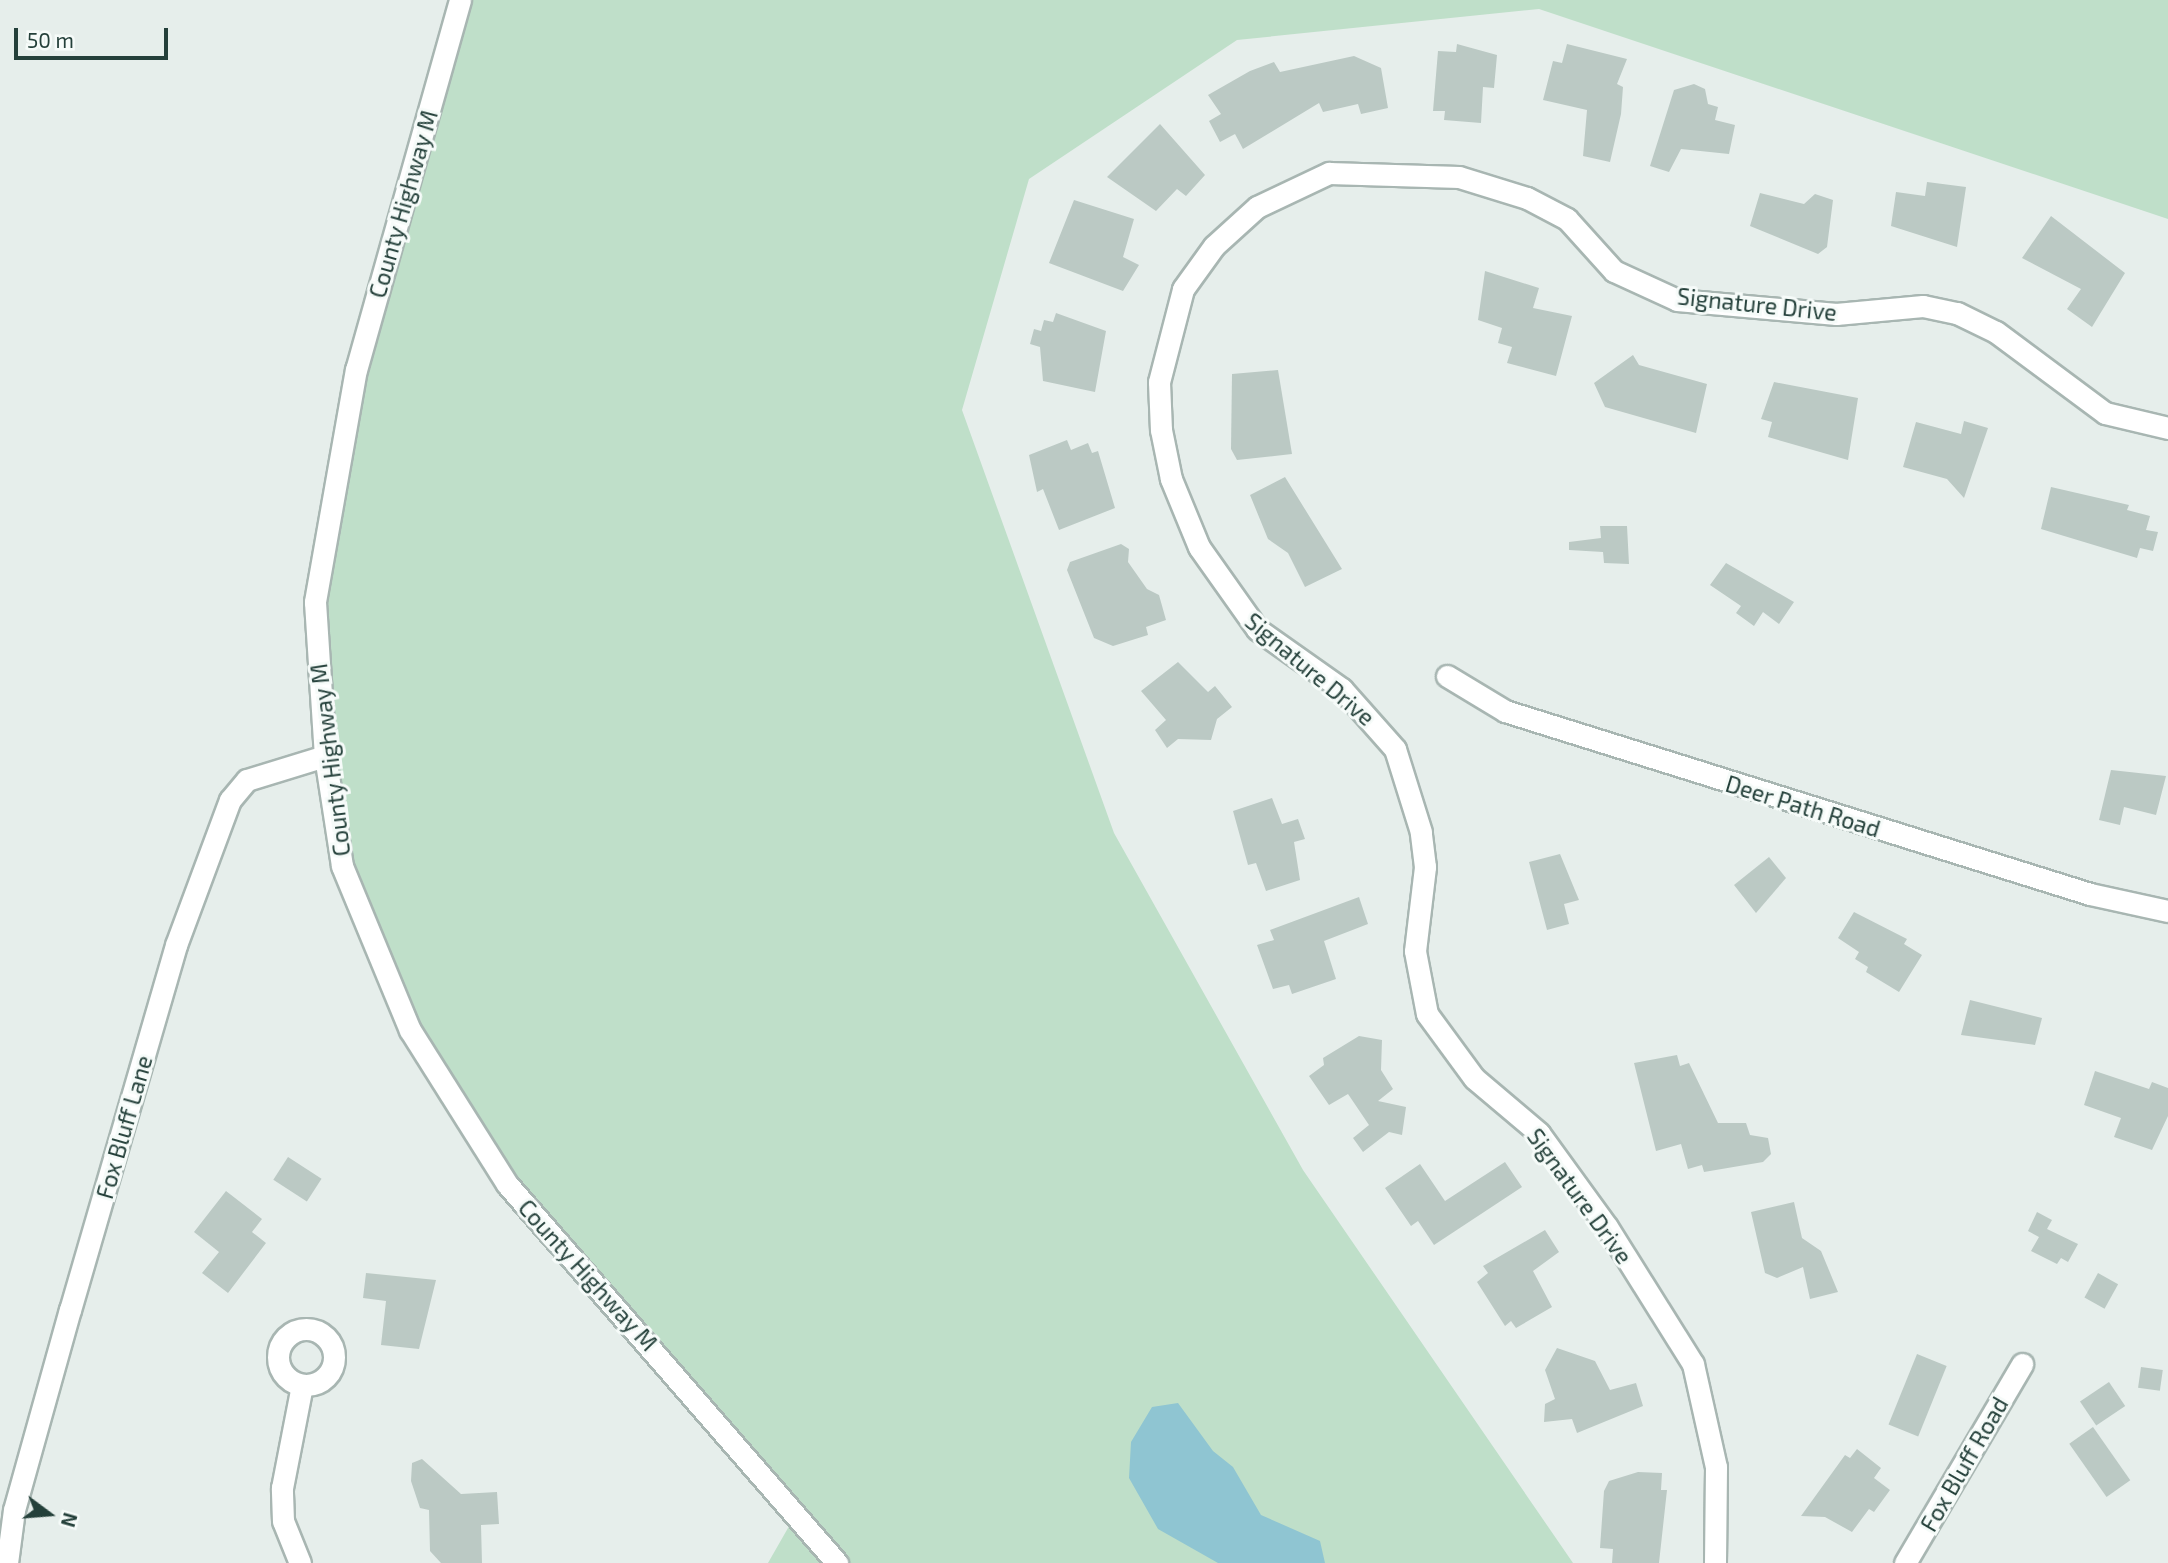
<!DOCTYPE html>
<style>
body{margin:0}
#map{position:relative;width:2168px;height:1563px;overflow:hidden;background:#e6eeeb;font-family:"Exo 2",sans-serif}
div>[style]{position:absolute}
.green>*{inset:0;background:#bfdfc9}
.water>*{inset:0;background:#8fc5d2}
.building>*{inset:0;background:#bbc9c4;transform-origin:0 0}
.roads{filter:drop-shadow(2px 0 #a8b6b2) drop-shadow(-2px 0 #a8b6b2) drop-shadow(0 2px #a8b6b2) drop-shadow(0 -2px #a8b6b2)}
.street>*{height:21px;margin:-10.5px;padding:0 10.5px;transform-origin:10.5px;border-radius:10.5px;background:#fff}
.street>.ring{margin:-10.5px;padding:0;box-sizing:content-box;background:none;border:21px solid #fff;border-radius:50%}
.secondary>*{height:21px;margin:-10.5px;padding:0 10.5px;transform-origin:10.5px;border-radius:10.5px;background:#fff}
span{translate:-50% -50%;white-space:nowrap;text-align:center;line-height:1.15;-webkit-text-stroke:6px #f6fbf9;paint-order:stroke}
.street-label{font-size:23px;color:#24403a}
.north{position:absolute;left:14px;top:1479px;width:70px;height:70px;-webkit-text-stroke:5px #f6fbf9;paint-order:stroke;rotate:106deg;font-size:19px;font-weight:700;line-height:28px;text-align:center;color:#24403a}
.north::after{content:'';display:block;margin:auto;width:24px;height:32px;background:#24403a;clip-path:polygon(50% 0,100% 100%,50% 72%,0 100%)}
.scale{position:absolute;left:14px;top:28px;width:154px;height:32px;box-sizing:border-box;border:4px solid #24403a;border-top:0;padding-left:9px;font-size:21px;line-height:24px;white-space:nowrap;color:#24403a;-webkit-text-stroke:5px #f6fbf9;paint-order:stroke}
</style>
<div id="map">
<div class="green">
<div style="clip-path:polygon(460px 0,2168px 0,2168px 219px,1539px 9px,1237px 40px,1029px 179px,962px 410px,1114px 833px,1303px 1170px,1573px 1563px,768px 1563px,796px 1514px,507px 1184px,410px 1030px,342px 866px,316px 635px,340px 452px)"></div>
</div>
<div class="water">
<div style="clip-path:polygon(1178px 1403px,1213px 1451px,1233px 1467px,1261px 1515px,1320px 1541px,1325px 1563px,1218px 1563px,1158px 1529px,1129px 1478px,1131px 1442px,1152px 1407px)"></div>
</div>
<div class="building">
<div style="clip-path:polygon(1457px 44px,1497px 55px,1494px 88px,1483px 87px,1481px 123px,1444px 120px,1445px 111px,1433px 111px,1438px 51px,1456px 52px)"></div>
<div style="clip-path:polygon(1567px 44px,1627px 59px,1617px 84px,1623px 87px,1621px 114px,1610px 162px,1583px 156px,1587px 110px,1543px 100px,1553px 61px,1562px 63px)"></div>
<div style="clip-path:polygon(1354px 56px,1381px 68px,1388px 108px,1361px 114px,1358px 104px,1323px 112px,1319px 103px,1243px 149px,1235px 134px,1220px 142px,1209px 121px,1221px 114px,1208px 95px,1250px 71px,1274px 62px,1280px 72px)"></div>
<div style="clip-path:polygon(1694px 84px,1705px 89px,1708px 104px,1718px 107px,1715px 120px,1735px 125px,1729px 154px,1681px 149px,1669px 172px,1650px 166px,1674px 90px)"></div>
<div style="clip-path:polygon(1160px 124px,1205px 175px,1186px 196px,1177px 189px,1156px 211px,1107px 177px)"></div>
<div style="clip-path:polygon(1927px 182px,1966px 187px,1957px 247px,1891px 226px,1896px 192px,1925px 196px)"></div>
<div style="clip-path:polygon(1760px 193px,1804px 204px,1815px 194px,1833px 200px,1827px 247px,1818px 254px,1750px 226px)"></div>
<div style="clip-path:polygon(1074px 200px,1134px 219px,1123px 257px,1139px 265px,1123px 291px,1049px 263px)"></div>
<div style="clip-path:polygon(2051px 216px,2125px 273px,2092px 327px,2067px 309px,2081px 289px,2022px 258px)"></div>
<div style="clip-path:polygon(1485px 271px,1539px 288px,1533px 308px,1572px 316px,1556px 376px,1507px 363px,1512px 347px,1498px 343px,1502px 328px,1478px 320px)"></div>
<div style="clip-path:polygon(1056px 313px,1106px 331px,1095px 392px,1043px 381px,1040px 347px,1030px 344px,1034px 329px,1041px 331px,1044px 320px,1053px 322px)"></div>
<div style="clip-path:polygon(1633px 355px,1639px 365px,1707px 384px,1696px 433px,1605px 407px,1594px 383px)"></div>
<div style="clip-path:polygon(1278px 370px,1292px 454px,1237px 460px,1231px 449px,1232px 374px)"></div>
<div style="clip-path:polygon(1774px 382px,1858px 398px,1848px 460px,1768px 437px,1772px 422px,1761px 419px)"></div>
<div style="clip-path:polygon(1964px 421px,1988px 428px,1964px 498px,1947px 479px,1903px 467px,1916px 422px,1961px 434px)"></div>
<div style="clip-path:polygon(1067px 440px,1071px 450px,1088px 443px,1092px 453px,1098px 451px,1115px 508px,1059px 530px,1043px 489px,1037px 492px,1029px 455px)"></div>
<div style="clip-path:polygon(1285px 477px,1342px 569px,1305px 587px,1288px 553px,1268px 539px,1250px 495px)"></div>
<div style="clip-path:polygon(2051px 487px,2129px 505px,2127px 510px,2150px 516px,2146px 530px,2158px 532px,2153px 551px,2140px 548px,2137px 558px,2041px 529px)"></div>
<div style="clip-path:polygon(1600px 526px,1627px 526px,1629px 564px,1604px 563px,1603px 552px,1569px 550px,1569px 542px,1601px 538px)"></div>
<div style="clip-path:polygon(1121px 544px,1129px 549px,1128px 562px,1147px 589px,1159px 595px,1166px 620px,1146px 627px,1148px 635px,1113px 646px,1094px 638px,1067px 570px,1070px 562px)"></div>
<div style="clip-path:polygon(1726px 563px,1794px 602px,1779px 624px,1763px 612px,1754px 626px,1736px 613px,1741px 606px,1710px 585px)"></div>
<div style="clip-path:polygon(1178px 662px,1208px 692px,1215px 686px,1232px 707px,1217px 719px,1211px 740px,1178px 739px,1167px 748px,1155px 730px,1166px 720px,1141px 691px)"></div>
<div style="clip-path:polygon(2111px 770px,2166px 776px,2156px 815px,2124px 807px,2120px 825px,2099px 820px)"></div>
<div style="clip-path:polygon(1272px 798px,1282px 824px,1298px 819px,1305px 839px,1294px 842px,1300px 880px,1266px 891px,1256px 863px,1248px 865px,1233px 811px)"></div>
<div style="clip-path:polygon(1560px 854px,1579px 900px,1564px 904px,1569px 924px,1547px 930px,1529px 862px)"></div>
<div style="clip-path:polygon(1769px 857px,1786px 878px,1756px 913px,1734px 885px)"></div>
<div style="clip-path:polygon(1359px 897px,1368px 924px,1324px 941px,1336px 979px,1292px 994px,1289px 985px,1273px 989px,1257px 945px,1274px 940px,1270px 930px)"></div>
<div style="clip-path:polygon(1854px 912px,1907px 939px,1904px 944px,1922px 955px,1899px 992px,1866px 972px,1868px 967px,1855px 959px,1859px 952px,1838px 938px)"></div>
<div style="clip-path:polygon(1970px 1000px,2042px 1018px,2035px 1045px,1961px 1035px)"></div>
<div style="clip-path:polygon(1359px 1036px,1382px 1040px,1381px 1070px,1393px 1089px,1378px 1101px,1406px 1107px,1402px 1135px,1389px 1132px,1363px 1152px,1353px 1138px,1369px 1125px,1348px 1094px,1329px 1105px,1309px 1076px,1324px 1065px,1323px 1058px)"></div>
<div style="clip-path:polygon(1677px 1055px,1680px 1066px,1689px 1063px,1718px 1123px,1746px 1123px,1750px 1135px,1768px 1138px,1771px 1154px,1763px 1162px,1704px 1172px,1702px 1165px,1688px 1169px,1681px 1144px,1656px 1151px,1634px 1063px)"></div>
<div style="clip-path:polygon(2095px 1071px,2149px 1089px,2152px 1082px,2168px 1088px,2168px 1116px,2152px 1150px,2114px 1137px,2121px 1118px,2084px 1105px)"></div>
<div style="left:288px;top:1157px;width:40px;height:27px;rotate:33deg"></div>
<div style="clip-path:polygon(1505px 1162px,1522px 1187px,1434px 1245px,1418px 1221px,1411px 1226px,1385px 1188px,1420px 1164px,1445px 1201px)"></div>
<div style="clip-path:polygon(226px 1191px,262px 1219px,252px 1232px,266px 1243px,228px 1293px,202px 1273px,219px 1252px,194px 1232px)"></div>
<div style="clip-path:polygon(1794px 1202px,1802px 1238px,1821px 1251px,1838px 1292px,1810px 1299px,1803px 1267px,1777px 1278px,1765px 1273px,1751px 1212px)"></div>
<div style="clip-path:polygon(2037px 1212px,2052px 1220px,2047px 1229px,2078px 1244px,2068px 1262px,2061px 1258px,2057px 1264px,2031px 1251px,2039px 1237px,2028px 1231px)"></div>
<div style="clip-path:polygon(1545px 1230px,1559px 1252px,1533px 1271px,1552px 1307px,1516px 1328px,1511px 1321px,1505px 1326px,1477px 1282px,1488px 1273px,1483px 1266px)"></div>
<div style="clip-path:polygon(366px 1273px,436px 1280px,419px 1349px,381px 1345px,386px 1301px,363px 1298px)"></div>
<div style="left:2098px;top:1273px;width:23px;height:28px;rotate:29deg"></div>
<div style="clip-path:polygon(1557px 1348px,1595px 1361px,1610px 1390px,1636px 1383px,1643px 1406px,1577px 1433px,1572px 1419px,1544px 1422px,1545px 1404px,1555px 1399px,1545px 1370px)"></div>
<div style="left:1917px;top:1354px;width:32px;height:76px;rotate:22deg"></div>
<div style="left:2141px;top:1367px;width:22px;height:21px;rotate:8deg"></div>
<div style="left:2109px;top:1382px;width:29px;height:35px;rotate:56deg"></div>
<div style="left:2093px;top:1427px;width:65px;height:29px;rotate:55deg"></div>
<div style="clip-path:polygon(1857px 1449px,1881px 1468px,1874px 1478px,1890px 1490px,1874px 1512px,1869px 1509px,1852px 1532px,1825px 1517px,1801px 1516px,1845px 1455px,1850px 1458px)"></div>
<div style="clip-path:polygon(422px 1459px,461px 1494px,497px 1492px,499px 1524px,481px 1525px,482px 1563px,441px 1563px,430px 1551px,429px 1510px,420px 1508px,411px 1481px,412px 1463px)"></div>
<div style="clip-path:polygon(1638px 1472px,1662px 1473px,1661px 1490px,1667px 1490px,1659px 1563px,1612px 1563px,1613px 1549px,1600px 1548px,1604px 1491px,1609px 1481px)"></div>
</div>
<div class="roads">
<div class="street">
<div style="left:1447px;top:676px;width:68px;rotate:31.1deg"></div>
<div style="left:1505px;top:711px;width:613px;rotate:17.37deg"></div>
<div style="left:2090px;top:894px;width:80px;rotate:12.3deg"></div>
<div class="ring" style="left:278px;top:1329px;width:35px;height:35px"></div>
<div style="left:7px;top:1563px;width:53px;rotate:-82.5deg"></div>
<div style="left:14px;top:1510px;width:208px;rotate:-74.4deg"></div>
<div style="left:70px;top:1310px;width:380px;rotate:-73.8deg"></div>
<div style="left:176px;top:945px;width:155px;rotate:-69.6deg"></div>
<div style="left:230px;top:800px;width:26px;rotate:-50deg"></div>
<div style="left:247px;top:780px;width:82px;rotate:-17.1deg"></div>
<div style="left:300px;top:1563px;width:45px;rotate:-112deg"></div>
<div style="left:283px;top:1521px;width:33px;rotate:-92deg"></div>
<div style="left:282px;top:1488px;width:105px;rotate:-79deg"></div>
<div style="left:1715px;top:1563px;width:96px;rotate:-89.4deg"></div>
<div style="left:1716px;top:1467px;width:106px;rotate:-102.6deg"></div>
<div style="left:1693px;top:1364px;width:162px;rotate:-122.1deg"></div>
<div style="left:1607px;top:1227px;width:116px;rotate:-125.9deg"></div>
<div style="left:1539px;top:1133px;width:85px;rotate:-139.8deg"></div>
<div style="left:1474px;top:1078px;width:79px;rotate:-126.3deg"></div>
<div style="left:1427px;top:1014px;width:64px;rotate:-100.8deg"></div>
<div style="left:1415px;top:951px;width:85px;rotate:-83.2deg"></div>
<div style="left:1425px;top:867px;width:35px;rotate:-97deg"></div>
<div style="left:1421px;top:832px;width:87px;rotate:-107.4deg"></div>
<div style="left:1395px;top:749px;width:80px;rotate:-131.5deg"></div>
<div style="left:1342px;top:689px;width:104px;rotate:-144.8deg"></div>
<div style="left:1257px;top:629px;width:100px;rotate:-125.3deg"></div>
<div style="left:1199px;top:547px;width:74px;rotate:-112.4deg"></div>
<div style="left:1171px;top:479px;width:50px;rotate:-101.5deg"></div>
<div style="left:1161px;top:430px;width:48px;rotate:-92.4deg"></div>
<div style="left:1159px;top:382px;width:96px;rotate:-75.5deg"></div>
<div style="left:1183px;top:289px;width:53px;rotate:-54.2deg"></div>
<div style="left:1214px;top:246px;width:58px;rotate:-42.2deg"></div>
<div style="left:1257px;top:207px;width:80px;rotate:-25.3deg"></div>
<div style="left:1329px;top:173px;width:130px;rotate:1.8deg"></div>
<div style="left:1459px;top:177px;width:71px;rotate:17.2deg"></div>
<div style="left:1527px;top:198px;width:45px;rotate:27.7deg"></div>
<div style="left:1567px;top:219px;width:70px;rotate:47.9deg"></div>
<div style="left:1614px;top:271px;width:69px;rotate:24.7deg"></div>
<div style="left:1677px;top:300px;width:160px;rotate:5deg"></div>
<div style="left:1836px;top:314px;width:87px;rotate:-5.3deg"></div>
<div style="left:1923px;top:306px;width:35px;rotate:12deg"></div>
<div style="left:1957px;top:313px;width:43px;rotate:26deg"></div>
<div style="left:1996px;top:332px;width:136px;rotate:36.6deg"></div>
<div style="left:2105px;top:413px;width:65px;rotate:13.4deg"></div>
<div style="left:1905px;top:1563px;width:231px;rotate:-59.5deg"></div>
</div>
<div class="secondary">
<div style="left:460px;top:0;width:383px;rotate:105.7deg"></div>
<div style="left:356px;top:369px;width:237px;rotate:100deg"></div>
<div style="left:315px;top:602px;width:154px;rotate:86.3deg"></div>
<div style="left:325px;top:756px;width:111px;rotate:81.2deg"></div>
<div style="left:342px;top:866px;width:178px;rotate:67.5deg"></div>
<div style="left:410px;top:1030px;width:182px;rotate:57.8deg"></div>
<div style="left:507px;top:1184px;width:503px;rotate:48.95deg"></div>
</div>
</div>
<div class="street-label">
<span style="left:403px;top:204px;rotate:-74deg">County Highway M</span>
<span style="left:1757px;top:304px;rotate:6deg">Signature Drive</span>
<span style="left:1310px;top:669px;rotate:40deg">Signature Drive</span>
<span style="left:330px;top:760px;rotate:-97deg">County Highway M</span>
<span style="left:1803px;top:806px;rotate:17deg">Deer Path Road</span>
<span style="left:124px;top:1127px;rotate:-74deg">Fox Bluff Lane</span>
<span style="left:1580px;top:1196px;rotate:54deg">Signature Drive</span>
<span style="left:588px;top:1275px;rotate:48deg">County Highway M</span>
<span style="left:1964px;top:1464px;rotate:-60deg">Fox Bluff Road</span>
</div>
<div class="north">N</div>
<div class="scale">50 m</div>
</div>
